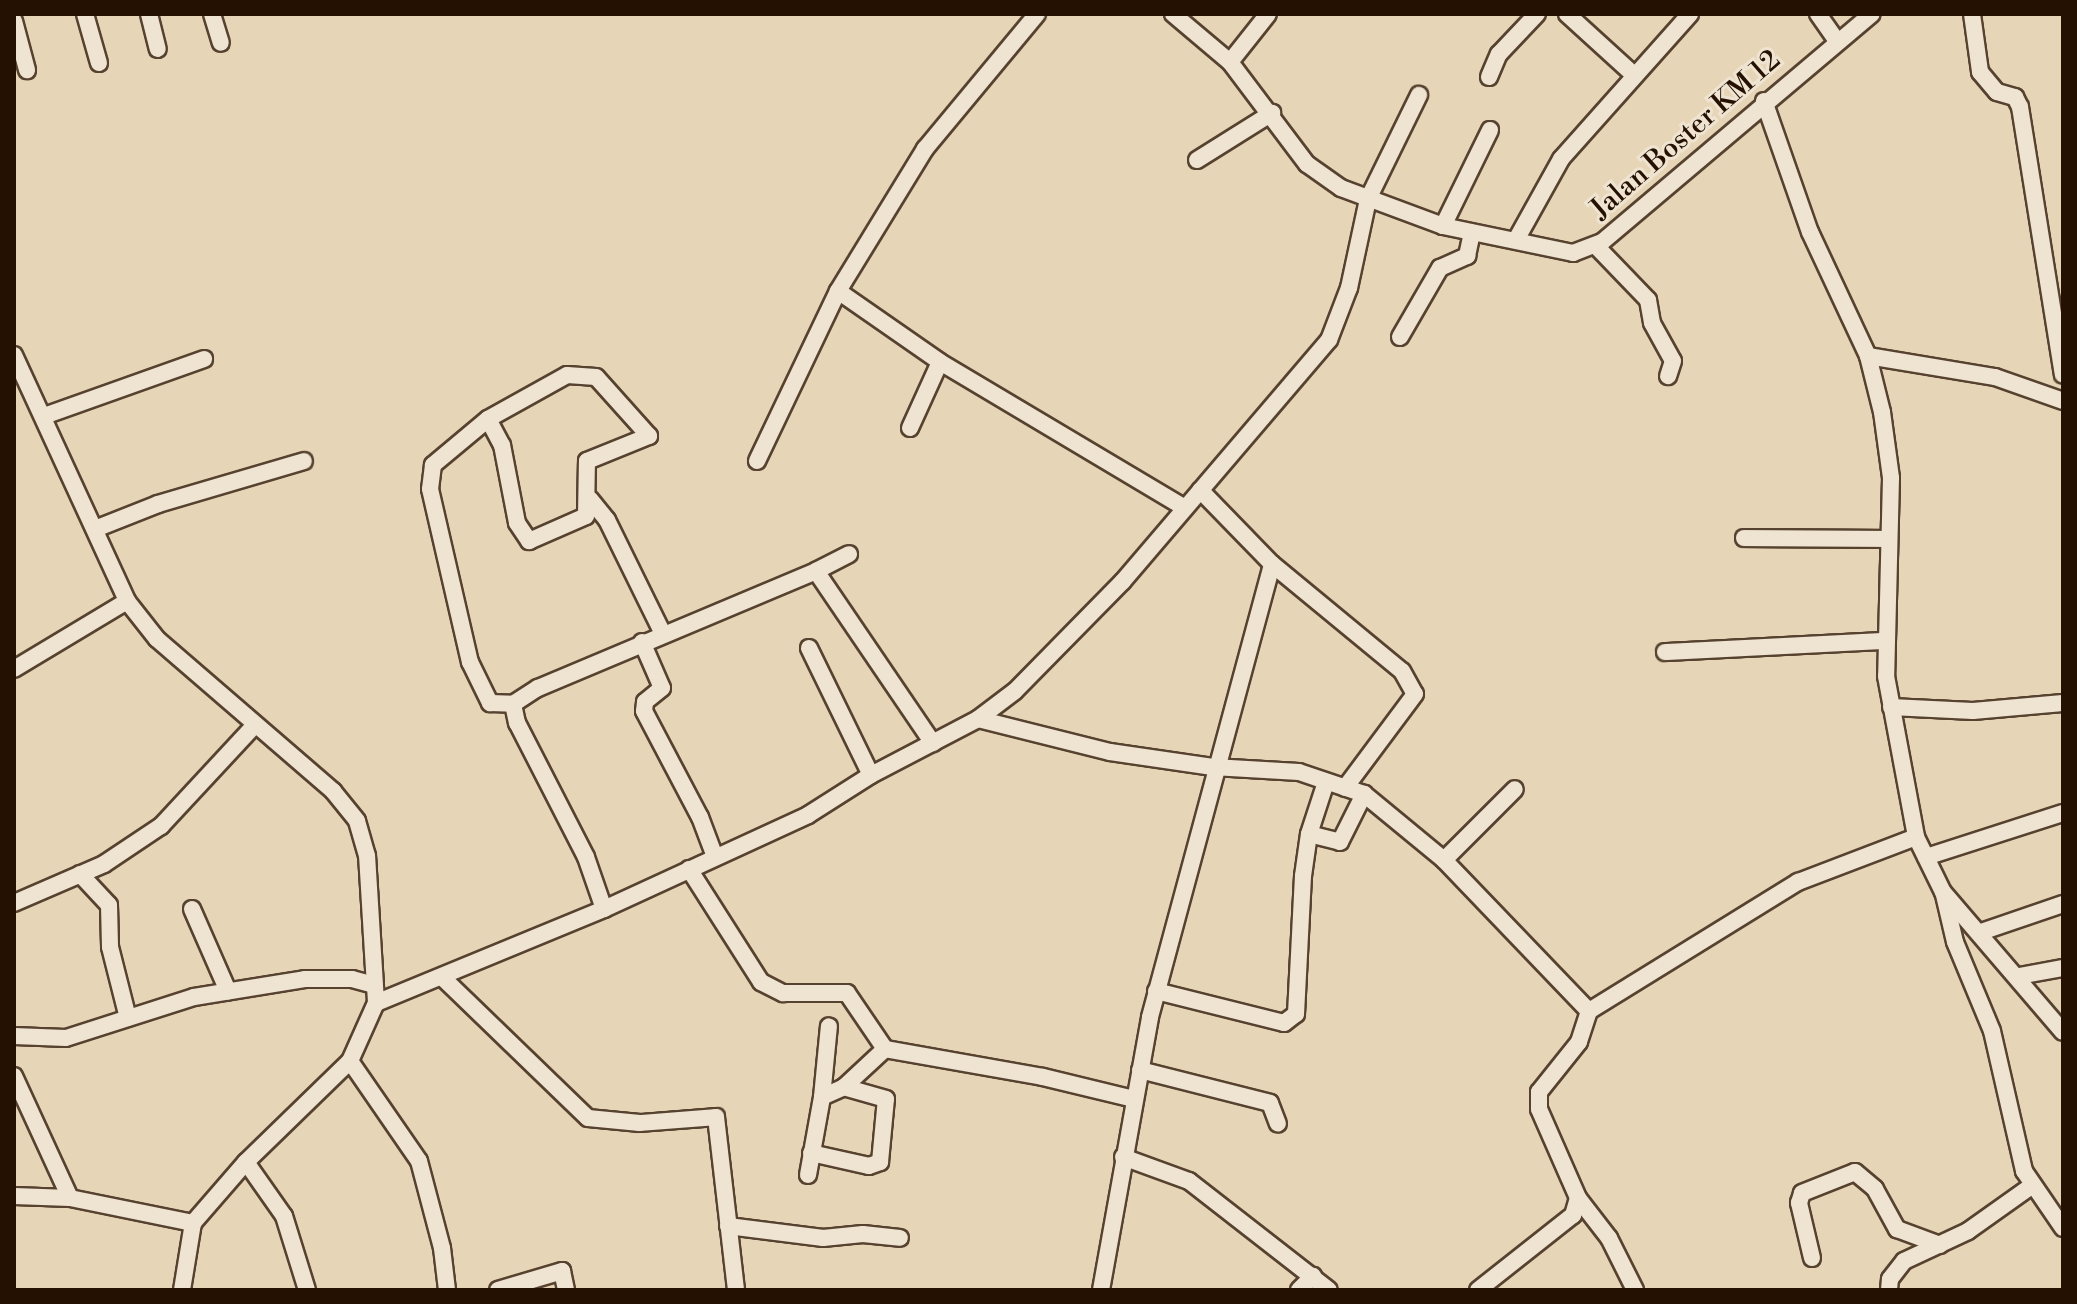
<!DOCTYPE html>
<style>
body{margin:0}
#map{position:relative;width:2077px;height:1304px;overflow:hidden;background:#e7d5b8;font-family:"Libre Bodoni",serif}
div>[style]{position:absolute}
.roads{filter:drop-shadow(2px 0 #56422f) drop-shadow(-2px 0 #56422f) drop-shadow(0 2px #56422f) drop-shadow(0 -2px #56422f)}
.street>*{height:16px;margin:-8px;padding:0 8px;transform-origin:8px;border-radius:8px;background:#efe4d1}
span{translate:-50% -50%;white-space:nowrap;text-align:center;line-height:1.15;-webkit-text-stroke:6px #efe4d1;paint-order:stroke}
.street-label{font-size:28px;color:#251101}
.frame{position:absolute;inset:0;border:16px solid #251101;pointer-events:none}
</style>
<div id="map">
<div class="roads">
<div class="street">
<div style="left:85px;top:14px;width:51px;rotate:74.1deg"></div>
<div style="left:149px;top:14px;width:36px;rotate:76deg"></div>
<div style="left:212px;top:14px;width:30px;rotate:73deg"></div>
<div style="left:1173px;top:14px;width:75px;rotate:40.1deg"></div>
<div style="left:1230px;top:62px;width:128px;rotate:53deg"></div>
<div style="left:1307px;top:164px;width:42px;rotate:35.2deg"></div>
<div style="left:1341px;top:188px;width:109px;rotate:20.4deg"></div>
<div style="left:1443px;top:226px;width:133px;rotate:11.7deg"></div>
<div style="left:1573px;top:253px;width:31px;rotate:-21deg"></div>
<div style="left:1602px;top:242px;width:353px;rotate:-40.2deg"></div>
<div style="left:1567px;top:14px;width:91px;rotate:42.3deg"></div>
<div style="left:1818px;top:14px;width:32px;rotate:55deg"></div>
<div style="left:1972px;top:14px;width:59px;rotate:82.1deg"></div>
<div style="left:1980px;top:72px;width:26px;rotate:50deg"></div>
<div style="left:1997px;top:92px;width:19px;rotate:16deg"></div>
<div style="left:2015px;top:97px;width:11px;rotate:63deg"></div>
<div style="left:2020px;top:107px;width:271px;rotate:80.9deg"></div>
<div style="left:14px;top:21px;width:51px;rotate:75.1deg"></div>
<div style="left:1230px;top:62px;width:61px;rotate:-51.6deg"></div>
<div style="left:1489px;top:77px;width:25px;rotate:-67deg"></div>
<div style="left:1499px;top:54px;width:55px;rotate:-46.5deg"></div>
<div style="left:1764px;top:101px;width:139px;rotate:70.7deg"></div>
<div style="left:1810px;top:232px;width:137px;rotate:64.9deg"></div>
<div style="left:1868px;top:356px;width:58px;rotate:76deg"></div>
<div style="left:1882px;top:412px;width:67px;rotate:82.2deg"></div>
<div style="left:1891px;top:478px;width:198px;rotate:91.4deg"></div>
<div style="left:1886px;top:676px;width:164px;rotate:79.4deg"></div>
<div style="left:1916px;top:837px;width:61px;rotate:63.9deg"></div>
<div style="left:1943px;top:892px;width:184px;rotate:49.4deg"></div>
<div style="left:1197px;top:160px;width:89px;rotate:-32.1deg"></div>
<div style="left:1443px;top:226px;width:107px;rotate:-63.9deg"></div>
<div style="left:1516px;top:240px;width:93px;rotate:-60.9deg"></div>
<div style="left:1561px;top:159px;width:194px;rotate:-48.3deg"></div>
<div style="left:1596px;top:246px;width:75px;rotate:46.1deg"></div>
<div style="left:1648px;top:300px;width:23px;rotate:80deg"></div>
<div style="left:1652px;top:323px;width:43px;rotate:61.1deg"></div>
<div style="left:1673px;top:361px;width:16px;rotate:108deg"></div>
<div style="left:838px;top:291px;width:124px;rotate:34.8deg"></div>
<div style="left:940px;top:362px;width:285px;rotate:30.8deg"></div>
<div style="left:1400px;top:337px;width:80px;rotate:-59.9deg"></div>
<div style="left:1440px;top:268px;width:30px;rotate:-24deg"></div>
<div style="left:1467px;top:256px;width:24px;rotate:-78deg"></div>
<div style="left:14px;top:355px;width:271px;rotate:65.3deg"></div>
<div style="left:127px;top:601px;width:48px;rotate:51.7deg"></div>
<div style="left:157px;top:639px;width:233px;rotate:40.8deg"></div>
<div style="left:333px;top:791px;width:38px;rotate:51deg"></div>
<div style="left:357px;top:821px;width:35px;rotate:74deg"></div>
<div style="left:367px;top:855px;width:148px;rotate:86.5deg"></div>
<div style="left:376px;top:1003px;width:247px;rotate:-22.4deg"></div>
<div style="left:604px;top:909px;width:225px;rotate:-24.7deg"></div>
<div style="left:808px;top:815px;width:75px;rotate:-32.4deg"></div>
<div style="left:871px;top:775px;width:121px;rotate:-27.6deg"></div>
<div style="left:978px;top:719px;width:46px;rotate:-37.1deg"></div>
<div style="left:1015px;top:691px;width:154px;rotate:-45.5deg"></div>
<div style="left:1123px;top:581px;width:317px;rotate:-49.5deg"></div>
<div style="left:1329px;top:340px;width:56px;rotate:-69deg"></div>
<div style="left:1349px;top:288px;width:91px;rotate:-77.9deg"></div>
<div style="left:1368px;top:199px;width:116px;rotate:-63.9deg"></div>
<div style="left:1868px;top:356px;width:129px;rotate:9.4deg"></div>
<div style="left:1995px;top:377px;width:72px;rotate:19.4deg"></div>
<div style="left:44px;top:416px;width:170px;rotate:-19.6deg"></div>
<div style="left:488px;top:419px;width:30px;rotate:62deg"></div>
<div style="left:502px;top:445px;width:79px;rotate:79.1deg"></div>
<div style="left:517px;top:523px;width:22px;rotate:56deg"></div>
<div style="left:529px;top:541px;width:62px;rotate:-23.7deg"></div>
<div style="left:586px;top:516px;width:55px;rotate:-89deg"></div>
<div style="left:587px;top:461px;width:67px;rotate:-22deg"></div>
<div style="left:649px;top:436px;width:79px;rotate:-131.9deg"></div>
<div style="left:596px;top:377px;width:29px;rotate:-176deg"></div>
<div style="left:567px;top:375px;width:90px;rotate:150.9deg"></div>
<div style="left:488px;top:419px;width:72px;rotate:140.1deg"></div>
<div style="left:433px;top:465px;width:24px;rotate:97deg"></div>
<div style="left:430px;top:489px;width:178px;rotate:77deg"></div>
<div style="left:470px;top:662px;width:46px;rotate:64deg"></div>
<div style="left:490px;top:703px;width:23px;rotate:2deg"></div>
<div style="left:910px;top:428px;width:72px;rotate:-65.6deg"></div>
<div style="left:757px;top:461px;width:188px;rotate:-64.5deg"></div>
<div style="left:838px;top:291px;width:167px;rotate:-58.5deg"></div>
<div style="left:925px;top:149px;width:175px;rotate:-50.3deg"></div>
<div style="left:590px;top:499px;width:27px;rotate:51deg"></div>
<div style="left:607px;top:520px;width:127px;rotate:63.8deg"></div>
<div style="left:95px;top:529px;width:68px;rotate:-21.6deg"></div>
<div style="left:158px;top:504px;width:152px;rotate:-16.4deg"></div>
<div style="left:1744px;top:538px;width:143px;rotate:0.4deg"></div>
<div style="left:1272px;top:564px;width:168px;rotate:39.5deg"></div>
<div style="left:1402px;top:671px;width:26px;rotate:61deg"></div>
<div style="left:1415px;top:694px;width:117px;rotate:126.7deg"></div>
<div style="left:816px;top:571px;width:37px;rotate:-27deg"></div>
<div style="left:642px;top:642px;width:50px;rotate:66.5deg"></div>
<div style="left:662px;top:688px;width:22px;rotate:141deg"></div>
<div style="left:645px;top:702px;width:9px;rotate:96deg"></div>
<div style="left:644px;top:711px;width:120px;rotate:62.2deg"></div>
<div style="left:700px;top:817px;width:43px;rotate:69.4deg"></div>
<div style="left:809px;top:648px;width:141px;rotate:64deg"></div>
<div style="left:1665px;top:652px;width:219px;rotate:-2.9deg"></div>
<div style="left:14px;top:669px;width:132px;rotate:-31deg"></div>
<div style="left:1891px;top:707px;width:82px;rotate:2.8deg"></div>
<div style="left:1973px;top:711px;width:90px;rotate:-5.1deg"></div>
<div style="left:978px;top:719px;width:136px;rotate:14deg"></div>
<div style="left:1110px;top:752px;width:104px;rotate:8.3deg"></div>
<div style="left:1213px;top:767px;width:86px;rotate:3.3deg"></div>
<div style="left:1299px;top:772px;width:69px;rotate:18.7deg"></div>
<div style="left:1364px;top:794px;width:104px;rotate:39.5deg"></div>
<div style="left:1444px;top:860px;width:209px;rotate:46.2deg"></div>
<div style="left:1589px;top:1011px;width:33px;rotate:108deg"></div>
<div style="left:1579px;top:1042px;width:64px;rotate:128.7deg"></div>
<div style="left:1539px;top:1092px;width:17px;rotate:90deg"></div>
<div style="left:1539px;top:1109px;width:97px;rotate:66.3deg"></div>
<div style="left:1578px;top:1198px;width:18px;rotate:106deg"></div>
<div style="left:1573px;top:1215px;width:121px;rotate:141.7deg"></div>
<div style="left:1309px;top:834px;width:32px;rotate:14deg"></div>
<div style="left:1340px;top:842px;width:54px;rotate:-63.4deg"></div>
<div style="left:1926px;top:857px;width:144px;rotate:-17.8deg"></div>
<div style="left:1444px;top:860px;width:100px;rotate:-45deg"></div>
<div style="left:689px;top:869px;width:134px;rotate:57.5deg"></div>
<div style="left:761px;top:982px;width:25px;rotate:27deg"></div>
<div style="left:783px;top:993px;width:64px"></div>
<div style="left:847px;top:993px;width:68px;rotate:55.8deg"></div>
<div style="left:885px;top:1049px;width:160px;rotate:10deg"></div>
<div style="left:1043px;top:1077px;width:94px;rotate:13.6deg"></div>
<div style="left:80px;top:874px;width:42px;rotate:46.9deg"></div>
<div style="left:109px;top:905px;width:42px;rotate:88.6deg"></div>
<div style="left:110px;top:947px;width:73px;rotate:75.8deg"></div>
<div style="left:1944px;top:895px;width:48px;rotate:76.8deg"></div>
<div style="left:1955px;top:942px;width:96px;rotate:67.4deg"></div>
<div style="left:1992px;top:1031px;width:144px;rotate:77.1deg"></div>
<div style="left:2024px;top:1171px;width:69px;rotate:55.6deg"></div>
<div style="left:14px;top:903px;width:98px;rotate:-23.4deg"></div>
<div style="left:104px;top:864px;width:69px;rotate:-33.7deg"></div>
<div style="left:161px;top:826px;width:137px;rotate:-47.1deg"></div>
<div style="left:192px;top:909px;width:90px;rotate:66.3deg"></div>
<div style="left:604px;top:909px;width:55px;rotate:-109.1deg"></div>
<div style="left:586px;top:857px;width:151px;rotate:-117.2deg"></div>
<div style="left:517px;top:723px;width:19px;rotate:-102deg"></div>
<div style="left:513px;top:704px;width:30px;rotate:-33deg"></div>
<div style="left:538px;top:688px;width:302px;rotate:-22.8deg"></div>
<div style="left:816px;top:571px;width:208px;rotate:55.8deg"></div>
<div style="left:1981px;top:932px;width:87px;rotate:-18.9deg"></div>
<div style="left:2019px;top:976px;width:45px;rotate:-10.3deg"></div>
<div style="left:444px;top:979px;width:200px;rotate:44deg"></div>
<div style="left:588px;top:1118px;width:52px;rotate:5.5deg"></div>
<div style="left:640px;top:1123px;width:76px;rotate:-4.5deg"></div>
<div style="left:716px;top:1117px;width:174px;rotate:83.4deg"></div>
<div style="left:1156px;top:991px;width:132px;rotate:14deg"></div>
<div style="left:1284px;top:1023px;width:15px;rotate:-37deg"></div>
<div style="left:1296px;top:1014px;width:138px;rotate:-87.1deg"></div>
<div style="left:1303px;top:876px;width:42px;rotate:-81.9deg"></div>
<div style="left:1309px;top:834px;width:55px;rotate:-71.9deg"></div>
<div style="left:1589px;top:1011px;width:246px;rotate:-31.7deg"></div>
<div style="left:1798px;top:882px;width:126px;rotate:-20.9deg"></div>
<div style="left:14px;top:1036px;width:52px;rotate:2.2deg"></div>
<div style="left:66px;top:1038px;width:134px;rotate:-17.8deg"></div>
<div style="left:194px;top:997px;width:112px;rotate:-9.2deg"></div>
<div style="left:305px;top:979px;width:47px"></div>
<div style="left:352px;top:979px;width:23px;rotate:15deg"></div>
<div style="left:350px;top:1061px;width:121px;rotate:55.4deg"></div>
<div style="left:419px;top:1161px;width:90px;rotate:75.2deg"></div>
<div style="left:442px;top:1248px;width:42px;rotate:83.2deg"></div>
<div style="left:1140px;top:1070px;width:134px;rotate:14.2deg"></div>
<div style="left:1270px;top:1103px;width:22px;rotate:69deg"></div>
<div style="left:14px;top:1076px;width:134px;rotate:65.3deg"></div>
<div style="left:822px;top:1097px;width:71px;rotate:-84.4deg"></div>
<div style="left:811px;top:1153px;width:59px;rotate:12.6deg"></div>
<div style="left:869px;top:1166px;width:12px;rotate:-20deg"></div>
<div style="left:880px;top:1162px;width:63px;rotate:-84.6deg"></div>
<div style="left:886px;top:1099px;width:44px;rotate:-164.1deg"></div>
<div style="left:1123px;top:1157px;width:70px;rotate:20deg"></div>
<div style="left:1189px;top:1181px;width:177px;rotate:37.9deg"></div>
<div style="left:246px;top:1162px;width:66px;rotate:54.9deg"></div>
<div style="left:284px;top:1216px;width:77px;rotate:72.7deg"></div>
<div style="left:808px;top:1175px;width:79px;rotate:-79.8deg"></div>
<div style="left:822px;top:1097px;width:24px;rotate:-24deg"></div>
<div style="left:844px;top:1087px;width:56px;rotate:-42.8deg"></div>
<div style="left:14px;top:1196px;width:56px;rotate:2deg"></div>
<div style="left:70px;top:1198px;width:126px;rotate:11.5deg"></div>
<div style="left:1578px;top:1198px;width:51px;rotate:52.2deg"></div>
<div style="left:1609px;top:1238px;width:58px;rotate:63.4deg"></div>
<div style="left:728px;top:1226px;width:96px;rotate:7.2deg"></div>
<div style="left:823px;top:1238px;width:40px;rotate:-5.7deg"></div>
<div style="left:863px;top:1234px;width:37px;rotate:6deg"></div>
<div style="left:1812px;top:1258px;width:57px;rotate:-103.3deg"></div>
<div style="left:1799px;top:1203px;width:10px;rotate:-73deg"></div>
<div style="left:1802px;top:1193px;width:57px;rotate:-21.6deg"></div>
<div style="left:1855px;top:1172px;width:26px;rotate:40deg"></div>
<div style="left:1875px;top:1189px;width:46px;rotate:61.2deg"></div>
<div style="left:1897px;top:1229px;width:46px;rotate:20.4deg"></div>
<div style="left:182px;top:1290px;width:68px;rotate:-80.7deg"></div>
<div style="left:193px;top:1223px;width:81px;rotate:-49deg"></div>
<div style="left:246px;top:1162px;width:145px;rotate:-44.2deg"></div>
<div style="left:350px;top:1061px;width:64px;rotate:-65.9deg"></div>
<div style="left:498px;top:1290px;width:67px;rotate:-16.5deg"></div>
<div style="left:562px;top:1271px;width:19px;rotate:78deg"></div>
<div style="left:1101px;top:1290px;width:277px;rotate:-79.8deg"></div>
<div style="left:1150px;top:1017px;width:469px;rotate:-74.9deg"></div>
<div style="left:1272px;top:564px;width:103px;rotate:-134.2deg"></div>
<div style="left:1299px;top:1290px;width:20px;rotate:-45deg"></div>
<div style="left:1889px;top:1290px;width:11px;rotate:-85deg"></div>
<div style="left:1890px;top:1279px;width:23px;rotate:-52deg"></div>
<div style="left:1904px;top:1261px;width:71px;rotate:-25.1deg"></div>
<div style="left:1968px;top:1231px;width:76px;rotate:-35.4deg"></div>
</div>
</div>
<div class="street-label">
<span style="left:1686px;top:135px;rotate:-41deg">Jalan Boster KM 12</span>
</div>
<div class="frame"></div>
</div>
